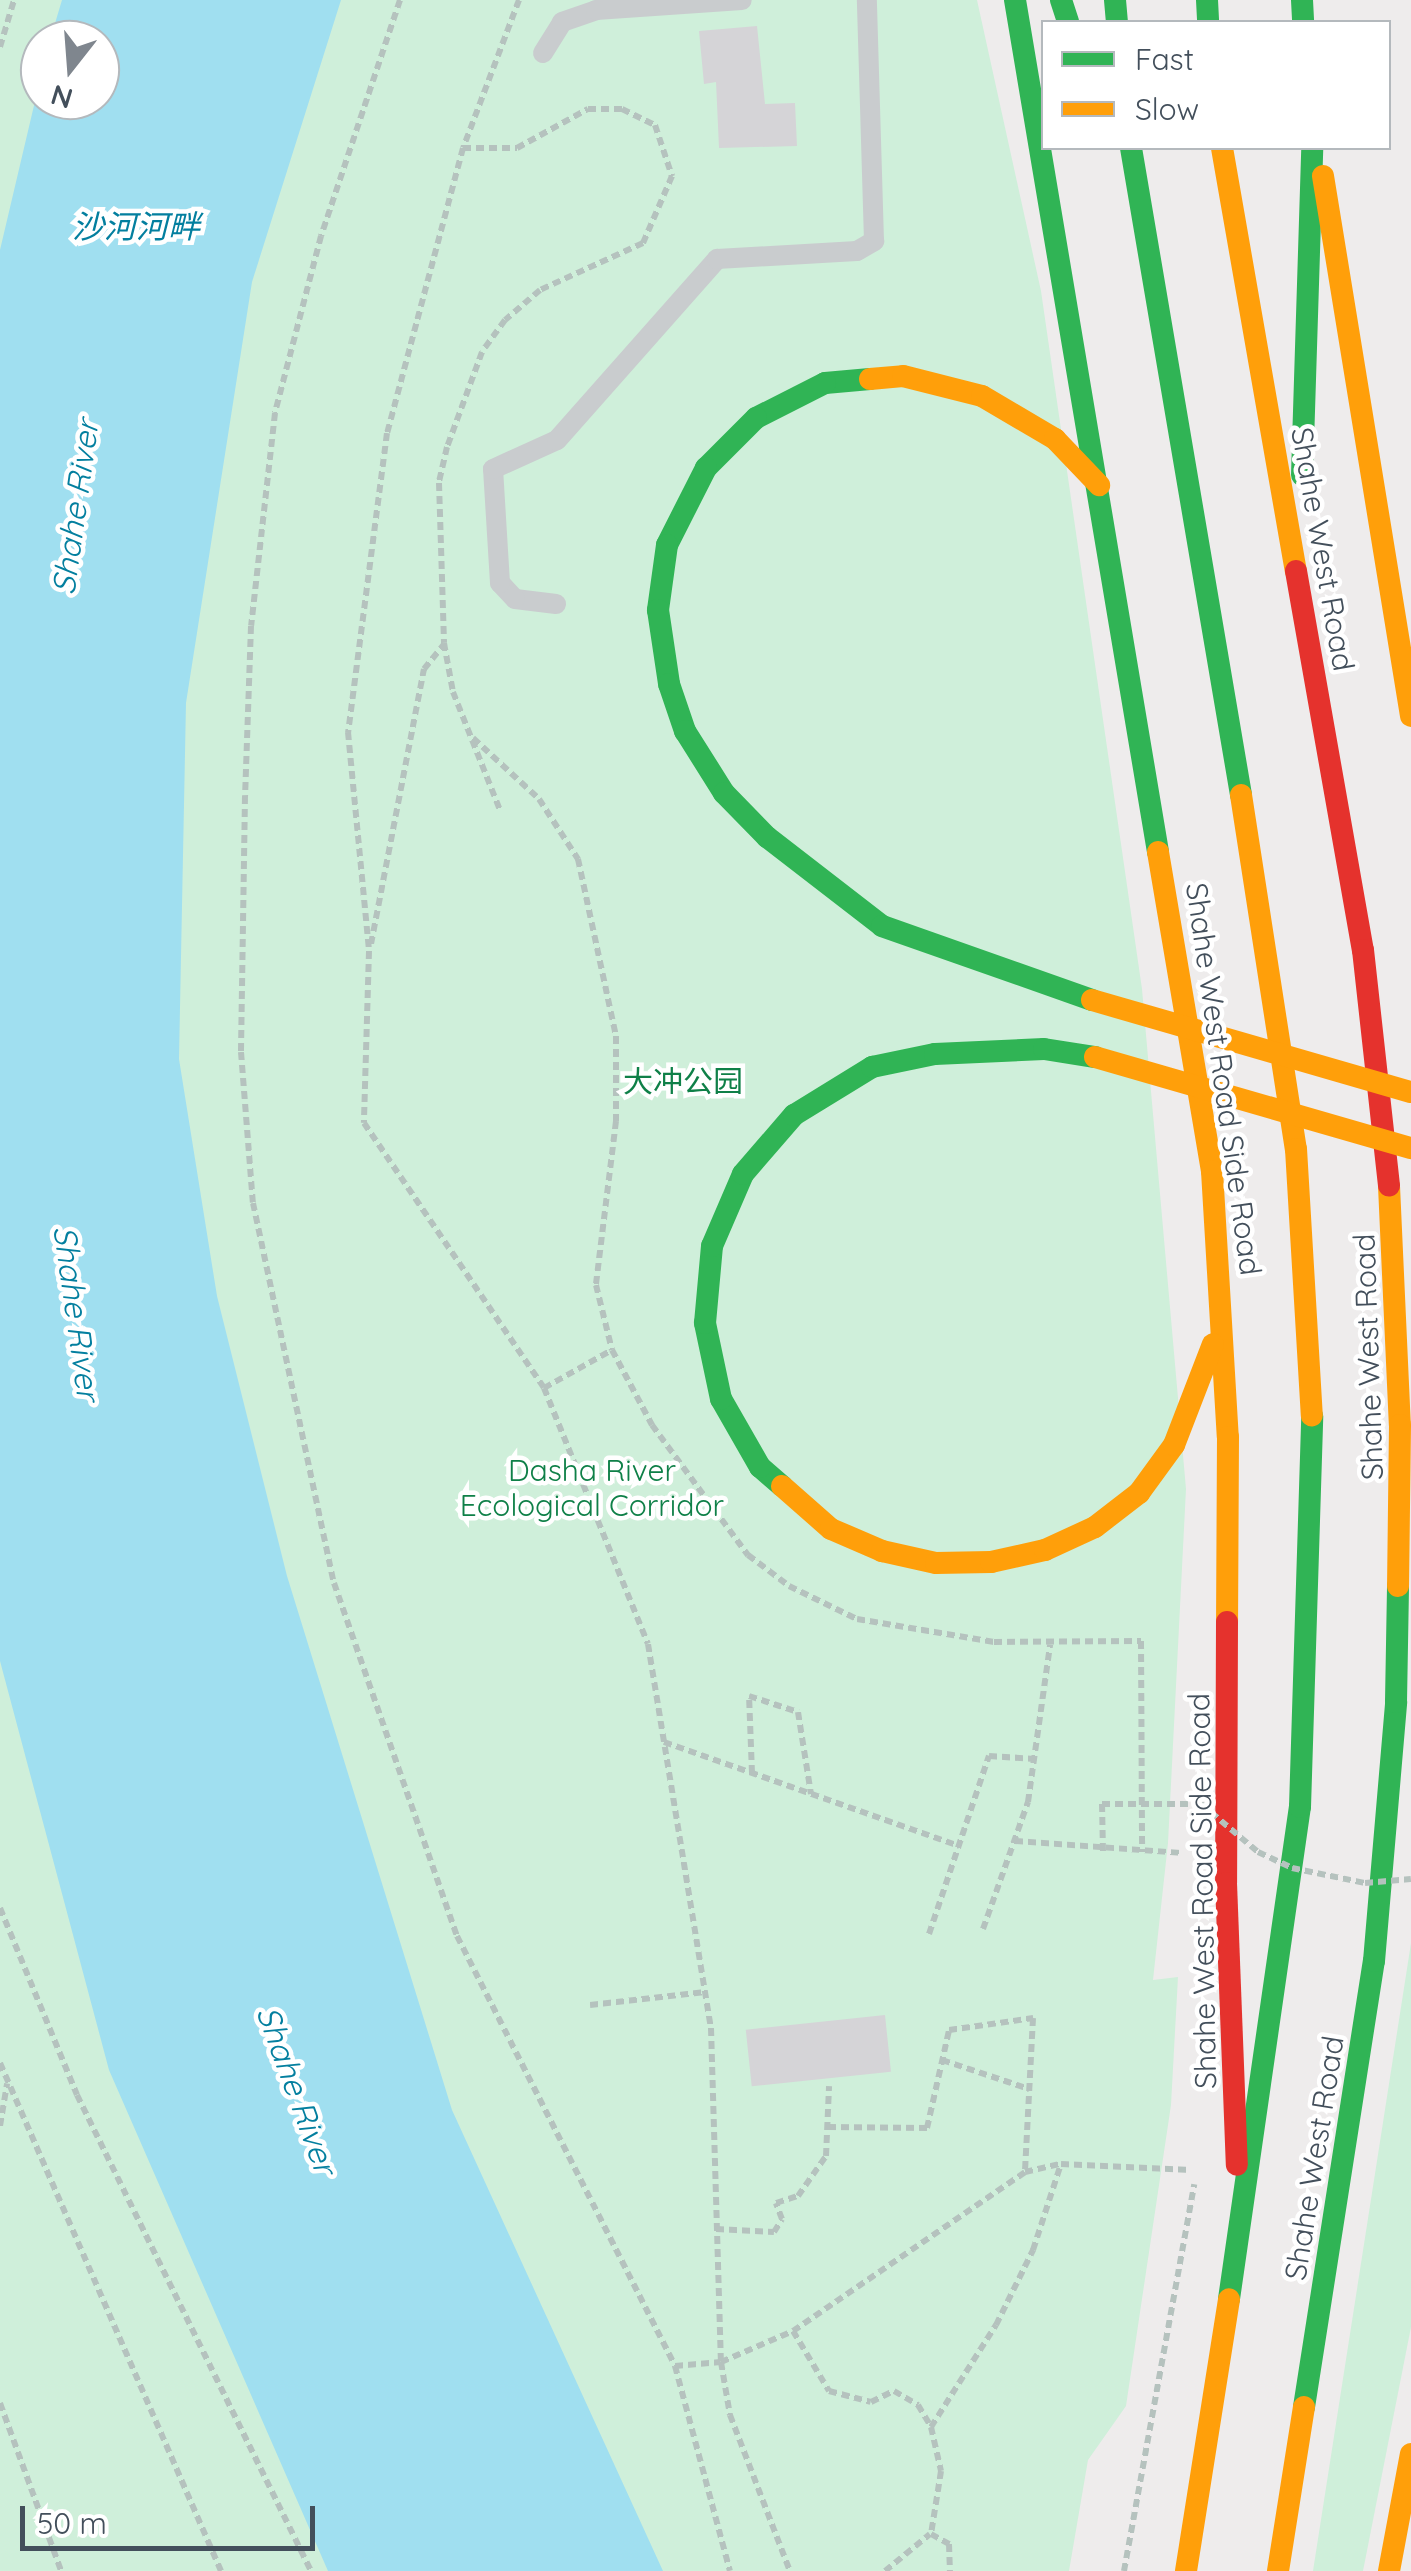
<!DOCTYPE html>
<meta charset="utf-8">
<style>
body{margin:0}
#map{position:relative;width:1411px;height:2571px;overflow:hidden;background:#eeecec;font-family:Quicksand,"Noto Sans SC",sans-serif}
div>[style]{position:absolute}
.green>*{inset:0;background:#cfefda}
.water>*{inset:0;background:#a0dff0}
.building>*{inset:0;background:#d5d4d7;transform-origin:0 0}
.path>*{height:6px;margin-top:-3px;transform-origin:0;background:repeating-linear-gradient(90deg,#b5c2be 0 8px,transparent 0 13px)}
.lane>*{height:20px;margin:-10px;padding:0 10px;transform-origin:10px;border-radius:10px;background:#c9ccce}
.fast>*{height:22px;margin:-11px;padding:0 11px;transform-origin:11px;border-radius:11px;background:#30b455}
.slow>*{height:22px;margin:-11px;padding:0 11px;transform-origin:11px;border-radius:11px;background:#ff9f0a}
.jam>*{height:22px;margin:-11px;padding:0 11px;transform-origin:11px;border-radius:11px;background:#e5322d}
.path-bridge>*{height:6px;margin-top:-3px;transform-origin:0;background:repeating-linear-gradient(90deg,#b5c2be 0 8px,transparent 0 13px)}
.slow-bridge>*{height:22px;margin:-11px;padding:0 11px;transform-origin:11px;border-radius:11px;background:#ff9f0a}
span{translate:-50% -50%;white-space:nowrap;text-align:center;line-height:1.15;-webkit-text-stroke:9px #fff;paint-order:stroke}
.street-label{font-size:30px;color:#434f5b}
.park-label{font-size:30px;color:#0f8048}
.water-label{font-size:32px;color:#037f9f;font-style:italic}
.legend{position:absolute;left:1041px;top:20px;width:350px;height:130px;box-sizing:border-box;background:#fff;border:2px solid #b4b9bd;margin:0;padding:12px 18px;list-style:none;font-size:30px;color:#434f5b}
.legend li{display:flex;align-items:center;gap:20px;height:50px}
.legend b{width:50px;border:2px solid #b4b9bd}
.north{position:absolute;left:20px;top:20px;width:100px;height:100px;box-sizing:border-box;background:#fff;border:2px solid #b4b9bd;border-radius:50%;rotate:197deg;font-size:28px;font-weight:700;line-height:40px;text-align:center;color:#434f5b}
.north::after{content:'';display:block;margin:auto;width:35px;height:45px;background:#7f868e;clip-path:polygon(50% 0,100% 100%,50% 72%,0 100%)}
.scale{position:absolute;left:20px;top:2506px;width:295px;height:45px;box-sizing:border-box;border:5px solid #434f5b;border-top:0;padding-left:12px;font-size:30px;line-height:35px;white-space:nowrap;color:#434f5b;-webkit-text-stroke:8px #fff;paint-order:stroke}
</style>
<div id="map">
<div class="green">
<div style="clip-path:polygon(evenodd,0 0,977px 0,1041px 291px,1142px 989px,1186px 1489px,1168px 1843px,1153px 1980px,1178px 1977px,1171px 2105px,1126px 2406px,1088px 2460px,1069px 2571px,0 2571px,0 0,40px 40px,100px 40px,100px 100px,40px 100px,40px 40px)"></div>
<div style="clip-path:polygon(1411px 1943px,1411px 2327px,1363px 2571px,1313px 2571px)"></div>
</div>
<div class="water">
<div style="clip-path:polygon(62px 0,341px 0,252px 282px,186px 703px,179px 1059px,217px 1296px,287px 1576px,452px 2110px,663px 2571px,328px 2571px,109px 2070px,0 1661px,0 250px,40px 80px,40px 100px,100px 100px,100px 40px,50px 40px)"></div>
</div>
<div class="building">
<div style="clip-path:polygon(757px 26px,765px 104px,795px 103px,797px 146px,719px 148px,716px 82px,704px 84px,699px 31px)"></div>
<div style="left:885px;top:2015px;width:57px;height:140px;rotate:84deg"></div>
</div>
<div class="path">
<div style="left:400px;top:0;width:249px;rotate:108.5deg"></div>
<div style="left:321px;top:236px;width:183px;rotate:104.6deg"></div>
<div style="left:275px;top:413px;width:214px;rotate:96.4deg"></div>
<div style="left:251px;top:626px;width:170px;rotate:92deg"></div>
<div style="left:245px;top:796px;width:256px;rotate:90.9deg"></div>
<div style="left:241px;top:1052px;width:151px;rotate:85.5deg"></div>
<div style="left:253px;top:1203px;width:389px;rotate:78deg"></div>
<div style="left:334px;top:1583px;width:374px;rotate:70.8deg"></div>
<div style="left:457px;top:1936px;width:482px;rotate:63.1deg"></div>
<div style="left:675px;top:2366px;width:212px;rotate:75deg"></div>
<div style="left:519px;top:0;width:158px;rotate:110.7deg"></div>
<div style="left:463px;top:148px;width:295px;rotate:104.9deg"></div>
<div style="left:387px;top:433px;width:302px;rotate:97.4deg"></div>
<div style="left:348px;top:732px;width:220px;rotate:84.5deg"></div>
<div style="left:369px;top:951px;width:172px;rotate:91.7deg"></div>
<div style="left:364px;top:1123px;width:320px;rotate:55.8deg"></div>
<div style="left:544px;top:1388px;width:276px;rotate:67.9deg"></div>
<div style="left:648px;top:1644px;width:389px;rotate:80.7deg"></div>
<div style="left:711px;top:2028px;width:334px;rotate:88.3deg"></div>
<div style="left:721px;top:2362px;width:54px;rotate:80.4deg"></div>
<div style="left:730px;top:2415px;width:167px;rotate:69deg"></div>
<div style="left:0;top:47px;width:49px;rotate:-73.4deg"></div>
<div style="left:463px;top:148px;width:54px"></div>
<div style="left:517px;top:148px;width:81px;rotate:-28.8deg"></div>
<div style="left:588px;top:109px;width:34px"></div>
<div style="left:622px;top:109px;width:37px;rotate:26deg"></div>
<div style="left:655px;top:125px;width:54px;rotate:71.6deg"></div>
<div style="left:672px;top:176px;width:73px;rotate:113.4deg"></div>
<div style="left:643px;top:243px;width:113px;rotate:155.5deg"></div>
<div style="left:540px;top:290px;width:46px;rotate:139.4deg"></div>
<div style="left:505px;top:320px;width:39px;rotate:126deg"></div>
<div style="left:482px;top:352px;width:101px;rotate:110.2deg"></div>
<div style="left:447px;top:447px;width:37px;rotate:103deg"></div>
<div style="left:439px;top:483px;width:160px;rotate:88.2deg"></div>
<div style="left:444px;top:643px;width:50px;rotate:79.6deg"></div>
<div style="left:453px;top:692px;width:127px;rotate:68.3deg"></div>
<div style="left:473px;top:738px;width:90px;rotate:42.7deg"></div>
<div style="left:539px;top:799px;width:72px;rotate:57deg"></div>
<div style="left:578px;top:859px;width:181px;rotate:77.9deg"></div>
<div style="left:616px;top:1036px;width:85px;rotate:90deg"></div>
<div style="left:616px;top:1121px;width:165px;rotate:97deg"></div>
<div style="left:596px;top:1285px;width:67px;rotate:76.2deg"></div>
<div style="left:612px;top:1350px;width:85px;rotate:61.9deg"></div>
<div style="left:652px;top:1425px;width:162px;rotate:53.6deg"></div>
<div style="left:748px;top:1555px;width:51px;rotate:37.1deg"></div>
<div style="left:789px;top:1586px;width:76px;rotate:25.9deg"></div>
<div style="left:857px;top:1619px;width:139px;rotate:9.5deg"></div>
<div style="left:994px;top:1642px;width:147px;rotate:-0.4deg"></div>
<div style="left:1141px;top:1641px;width:211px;rotate:89.7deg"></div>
<div style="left:371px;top:944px;width:280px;rotate:-79.1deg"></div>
<div style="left:424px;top:669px;width:32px;rotate:-51deg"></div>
<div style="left:544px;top:1388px;width:78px;rotate:-29.2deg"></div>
<div style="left:664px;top:1742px;width:313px;rotate:19.4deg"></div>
<div style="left:752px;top:1773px;width:77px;rotate:-92.2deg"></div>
<div style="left:749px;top:1696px;width:52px;rotate:18.1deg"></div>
<div style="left:798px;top:1712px;width:83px;rotate:81deg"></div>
<div style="left:1102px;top:1804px;width:48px;rotate:88.8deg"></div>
<div style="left:1015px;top:1841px;width:166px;rotate:4.1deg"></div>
<div style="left:0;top:1908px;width:202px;rotate:67.6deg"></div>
<div style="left:77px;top:2095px;width:530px;rotate:63.82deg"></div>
<div style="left:983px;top:1929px;width:135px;rotate:-70.5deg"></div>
<div style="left:1028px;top:1802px;width:159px;rotate:-82deg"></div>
<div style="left:929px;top:1934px;width:188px;rotate:-71.4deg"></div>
<div style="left:989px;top:1756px;width:46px;rotate:3.7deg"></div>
<div style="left:590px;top:2005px;width:116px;rotate:-6.4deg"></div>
<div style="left:942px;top:2060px;width:92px;rotate:18.4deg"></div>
<div style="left:0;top:2063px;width:554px;rotate:66.49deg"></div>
<div style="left:0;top:2126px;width:43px;rotate:-80.5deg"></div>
<div style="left:828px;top:2127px;width:99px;rotate:0.6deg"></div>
<div style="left:927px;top:2128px;width:100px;rotate:-77.3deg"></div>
<div style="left:949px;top:2030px;width:85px;rotate:-8.1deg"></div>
<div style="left:1033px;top:2018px;width:154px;rotate:93deg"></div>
<div style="left:716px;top:2229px;width:58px;rotate:3deg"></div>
<div style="left:774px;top:2232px;width:15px;rotate:-58deg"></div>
<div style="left:782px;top:2219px;width:17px;rotate:-111deg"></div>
<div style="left:776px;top:2203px;width:23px;rotate:-18deg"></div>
<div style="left:798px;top:2196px;width:49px;rotate:-55deg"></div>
<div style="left:826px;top:2156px;width:70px;rotate:-87.5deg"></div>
<div style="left:793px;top:2331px;width:70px;rotate:59deg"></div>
<div style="left:829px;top:2391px;width:43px;rotate:14.7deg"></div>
<div style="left:871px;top:2402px;width:25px;rotate:-26deg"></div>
<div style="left:894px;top:2391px;width:28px;rotate:30deg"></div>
<div style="left:918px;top:2405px;width:26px;rotate:59deg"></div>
<div style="left:931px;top:2427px;width:45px;rotate:77.2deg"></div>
<div style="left:941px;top:2471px;width:64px;rotate:99deg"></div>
<div style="left:931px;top:2534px;width:21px;rotate:29deg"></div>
<div style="left:949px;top:2544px;width:27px;rotate:88deg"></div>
<div style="left:675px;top:2366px;width:46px;rotate:-5deg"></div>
<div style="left:721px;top:2362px;width:78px;rotate:-23.3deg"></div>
<div style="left:793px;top:2331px;width:281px;rotate:-34.4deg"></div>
<div style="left:1025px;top:2172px;width:37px;rotate:-13deg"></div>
<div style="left:1061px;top:2164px;width:130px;rotate:2.6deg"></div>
<div style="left:0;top:2403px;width:179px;rotate:70deg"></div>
<div style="left:931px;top:2427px;width:121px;rotate:-57.5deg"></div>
<div style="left:996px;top:2325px;width:84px;rotate:-63.7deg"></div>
<div style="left:1033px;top:2250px;width:90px;rotate:-72deg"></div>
<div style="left:885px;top:2571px;width:58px;rotate:-39.4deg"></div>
<div style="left:1124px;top:2571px;width:393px;rotate:-79.7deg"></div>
</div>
<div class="lane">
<div style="left:543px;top:53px;width:36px;rotate:-58deg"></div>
<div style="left:562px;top:22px;width:36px;rotate:-19deg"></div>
<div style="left:596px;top:10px;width:146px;rotate:-3.9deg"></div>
<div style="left:556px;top:604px;width:41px;rotate:-173deg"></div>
<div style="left:515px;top:599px;width:22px;rotate:-133deg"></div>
<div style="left:500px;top:583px;width:114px;rotate:-93.5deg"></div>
<div style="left:493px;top:469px;width:70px;rotate:-24.4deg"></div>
<div style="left:557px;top:440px;width:242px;rotate:-48.5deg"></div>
<div style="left:717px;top:259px;width:140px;rotate:-3.3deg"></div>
<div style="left:857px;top:251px;width:20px;rotate:-30deg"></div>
<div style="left:874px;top:241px;width:241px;rotate:-91.7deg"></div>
</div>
<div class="fast">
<div style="left:1015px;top:0;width:864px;rotate:80.47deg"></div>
<div style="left:1061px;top:0;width:23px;rotate:72deg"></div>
<div style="left:1115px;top:0;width:22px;rotate:85deg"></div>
<div style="left:1207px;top:0;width:22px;rotate:87deg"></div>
<div style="left:1302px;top:0;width:22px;rotate:87deg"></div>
<div style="left:1131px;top:148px;width:656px;rotate:80.35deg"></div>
<div style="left:870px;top:379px;width:45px;rotate:174.9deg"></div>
<div style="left:825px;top:383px;width:77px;rotate:153.1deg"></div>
<div style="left:756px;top:418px;width:71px;rotate:135deg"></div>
<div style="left:706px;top:468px;width:86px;rotate:116.9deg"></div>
<div style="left:667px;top:545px;width:66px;rotate:97.9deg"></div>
<div style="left:658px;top:610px;width:75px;rotate:81.5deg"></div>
<div style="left:669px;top:684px;width:50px;rotate:71.2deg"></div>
<div style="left:685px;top:731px;width:73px;rotate:57.8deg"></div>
<div style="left:724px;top:793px;width:62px;rotate:45.7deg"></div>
<div style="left:767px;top:837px;width:145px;rotate:37.7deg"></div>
<div style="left:882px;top:926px;width:223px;rotate:19.4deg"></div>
<div style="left:1302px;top:475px;width:327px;rotate:-88.2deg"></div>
<div style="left:782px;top:1486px;width:29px;rotate:-139deg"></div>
<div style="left:760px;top:1467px;width:78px;rotate:-119.8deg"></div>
<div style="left:721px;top:1399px;width:78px;rotate:-101.9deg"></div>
<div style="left:705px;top:1323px;width:77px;rotate:-84.8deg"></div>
<div style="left:712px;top:1246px;width:78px;rotate:-66.7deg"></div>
<div style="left:743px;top:1174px;width:78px;rotate:-49.2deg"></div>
<div style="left:794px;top:1115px;width:92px;rotate:-31.6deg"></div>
<div style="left:872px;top:1067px;width:64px;rotate:-11.7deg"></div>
<div style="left:935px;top:1054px;width:109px;rotate:-2.6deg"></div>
<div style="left:1044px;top:1049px;width:52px;rotate:8.9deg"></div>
<div style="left:1229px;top:2299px;width:497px;rotate:-81.8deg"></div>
<div style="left:1300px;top:1807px;width:391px;rotate:-88.2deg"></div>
<div style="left:1304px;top:2407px;width:451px;rotate:-81.1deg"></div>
<div style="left:1374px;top:1961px;width:260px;rotate:-85.1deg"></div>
<div style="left:1396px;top:1702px;width:116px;rotate:-89deg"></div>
</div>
<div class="slow">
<div style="left:1222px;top:148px;width:429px;rotate:80.1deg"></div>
<div style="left:1323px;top:176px;width:547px;rotate:80.74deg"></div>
<div style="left:870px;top:379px;width:33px;rotate:-5deg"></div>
<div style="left:903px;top:376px;width:81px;rotate:14.2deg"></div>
<div style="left:982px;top:396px;width:85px;rotate:30.5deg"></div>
<div style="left:1055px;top:439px;width:64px;rotate:46.3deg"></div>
<div style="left:1241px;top:795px;width:358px;rotate:81.2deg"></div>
<div style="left:1296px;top:1149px;width:267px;rotate:86.6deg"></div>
<div style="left:1158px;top:852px;width:324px;rotate:80.4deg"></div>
<div style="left:1212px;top:1171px;width:266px;rotate:86.6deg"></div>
<div style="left:1228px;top:1437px;width:185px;rotate:90.3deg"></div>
<div style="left:1389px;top:1186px;width:239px;rotate:87.4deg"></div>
<div style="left:1400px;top:1425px;width:161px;rotate:90.7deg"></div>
<div style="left:782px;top:1486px;width:65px;rotate:41.3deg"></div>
<div style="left:831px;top:1529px;width:56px;rotate:23.3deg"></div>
<div style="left:882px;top:1551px;width:55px;rotate:12.5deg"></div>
<div style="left:936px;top:1563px;width:55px;rotate:-1deg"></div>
<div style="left:991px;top:1562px;width:55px;rotate:-12.5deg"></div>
<div style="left:1045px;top:1550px;width:55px;rotate:-24.7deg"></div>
<div style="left:1095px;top:1527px;width:56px;rotate:-37.7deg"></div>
<div style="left:1139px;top:1493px;width:59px;rotate:-53.9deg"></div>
<div style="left:1174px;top:1445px;width:108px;rotate:-68.9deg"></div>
<div style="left:1186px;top:2571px;width:275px;rotate:-81deg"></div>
<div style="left:1278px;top:2571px;width:166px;rotate:-81deg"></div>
<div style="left:1389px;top:2571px;width:119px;rotate:-79.4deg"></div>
</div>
<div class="jam">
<div style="left:1296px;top:571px;width:385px;rotate:80deg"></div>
<div style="left:1363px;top:950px;width:237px;rotate:83.7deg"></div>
<div style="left:1227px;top:1622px;width:261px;rotate:90.2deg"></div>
<div style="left:1226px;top:1883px;width:282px;rotate:87.8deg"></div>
</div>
<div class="path-bridge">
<div style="left:1102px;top:1804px;width:99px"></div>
<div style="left:1201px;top:1804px;width:75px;rotate:40.1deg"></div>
<div style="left:1258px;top:1852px;width:38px;rotate:25deg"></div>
<div style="left:1292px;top:1868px;width:75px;rotate:11.6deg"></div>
<div style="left:1365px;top:1883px;width:46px;rotate:-5deg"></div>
</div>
<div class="slow-bridge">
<div style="left:1092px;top:1000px;width:332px;rotate:16.1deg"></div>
<div style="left:1095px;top:1057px;width:329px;rotate:16.1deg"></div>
</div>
<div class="street-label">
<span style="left:1323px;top:549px;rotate:80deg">Shahe West Road</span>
<span style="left:1224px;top:1079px;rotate:82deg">Shahe West Road Side Road</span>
<span style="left:1368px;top:1357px;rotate:-92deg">Shahe West Road</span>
<span style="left:1202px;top:1891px;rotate:-91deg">Shahe West Road Side Road</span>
<span style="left:1314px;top:2158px;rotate:-81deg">Shahe West Road</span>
</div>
<div class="park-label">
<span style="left:683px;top:1081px">大冲公园</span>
<span style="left:592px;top:1487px">Dasha River<br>Ecological Corridor</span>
</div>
<div class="water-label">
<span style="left:136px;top:226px">沙河河畔</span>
<span style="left:75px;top:507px;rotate:-82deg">Shahe River</span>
<span style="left:77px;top:1313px;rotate:82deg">Shahe River</span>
<span style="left:297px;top:2090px;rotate:70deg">Shahe River</span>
</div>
<ul class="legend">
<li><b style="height:12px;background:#30b455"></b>Fast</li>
<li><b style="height:12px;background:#ff9f0a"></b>Slow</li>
</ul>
<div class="north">N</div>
<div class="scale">50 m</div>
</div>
